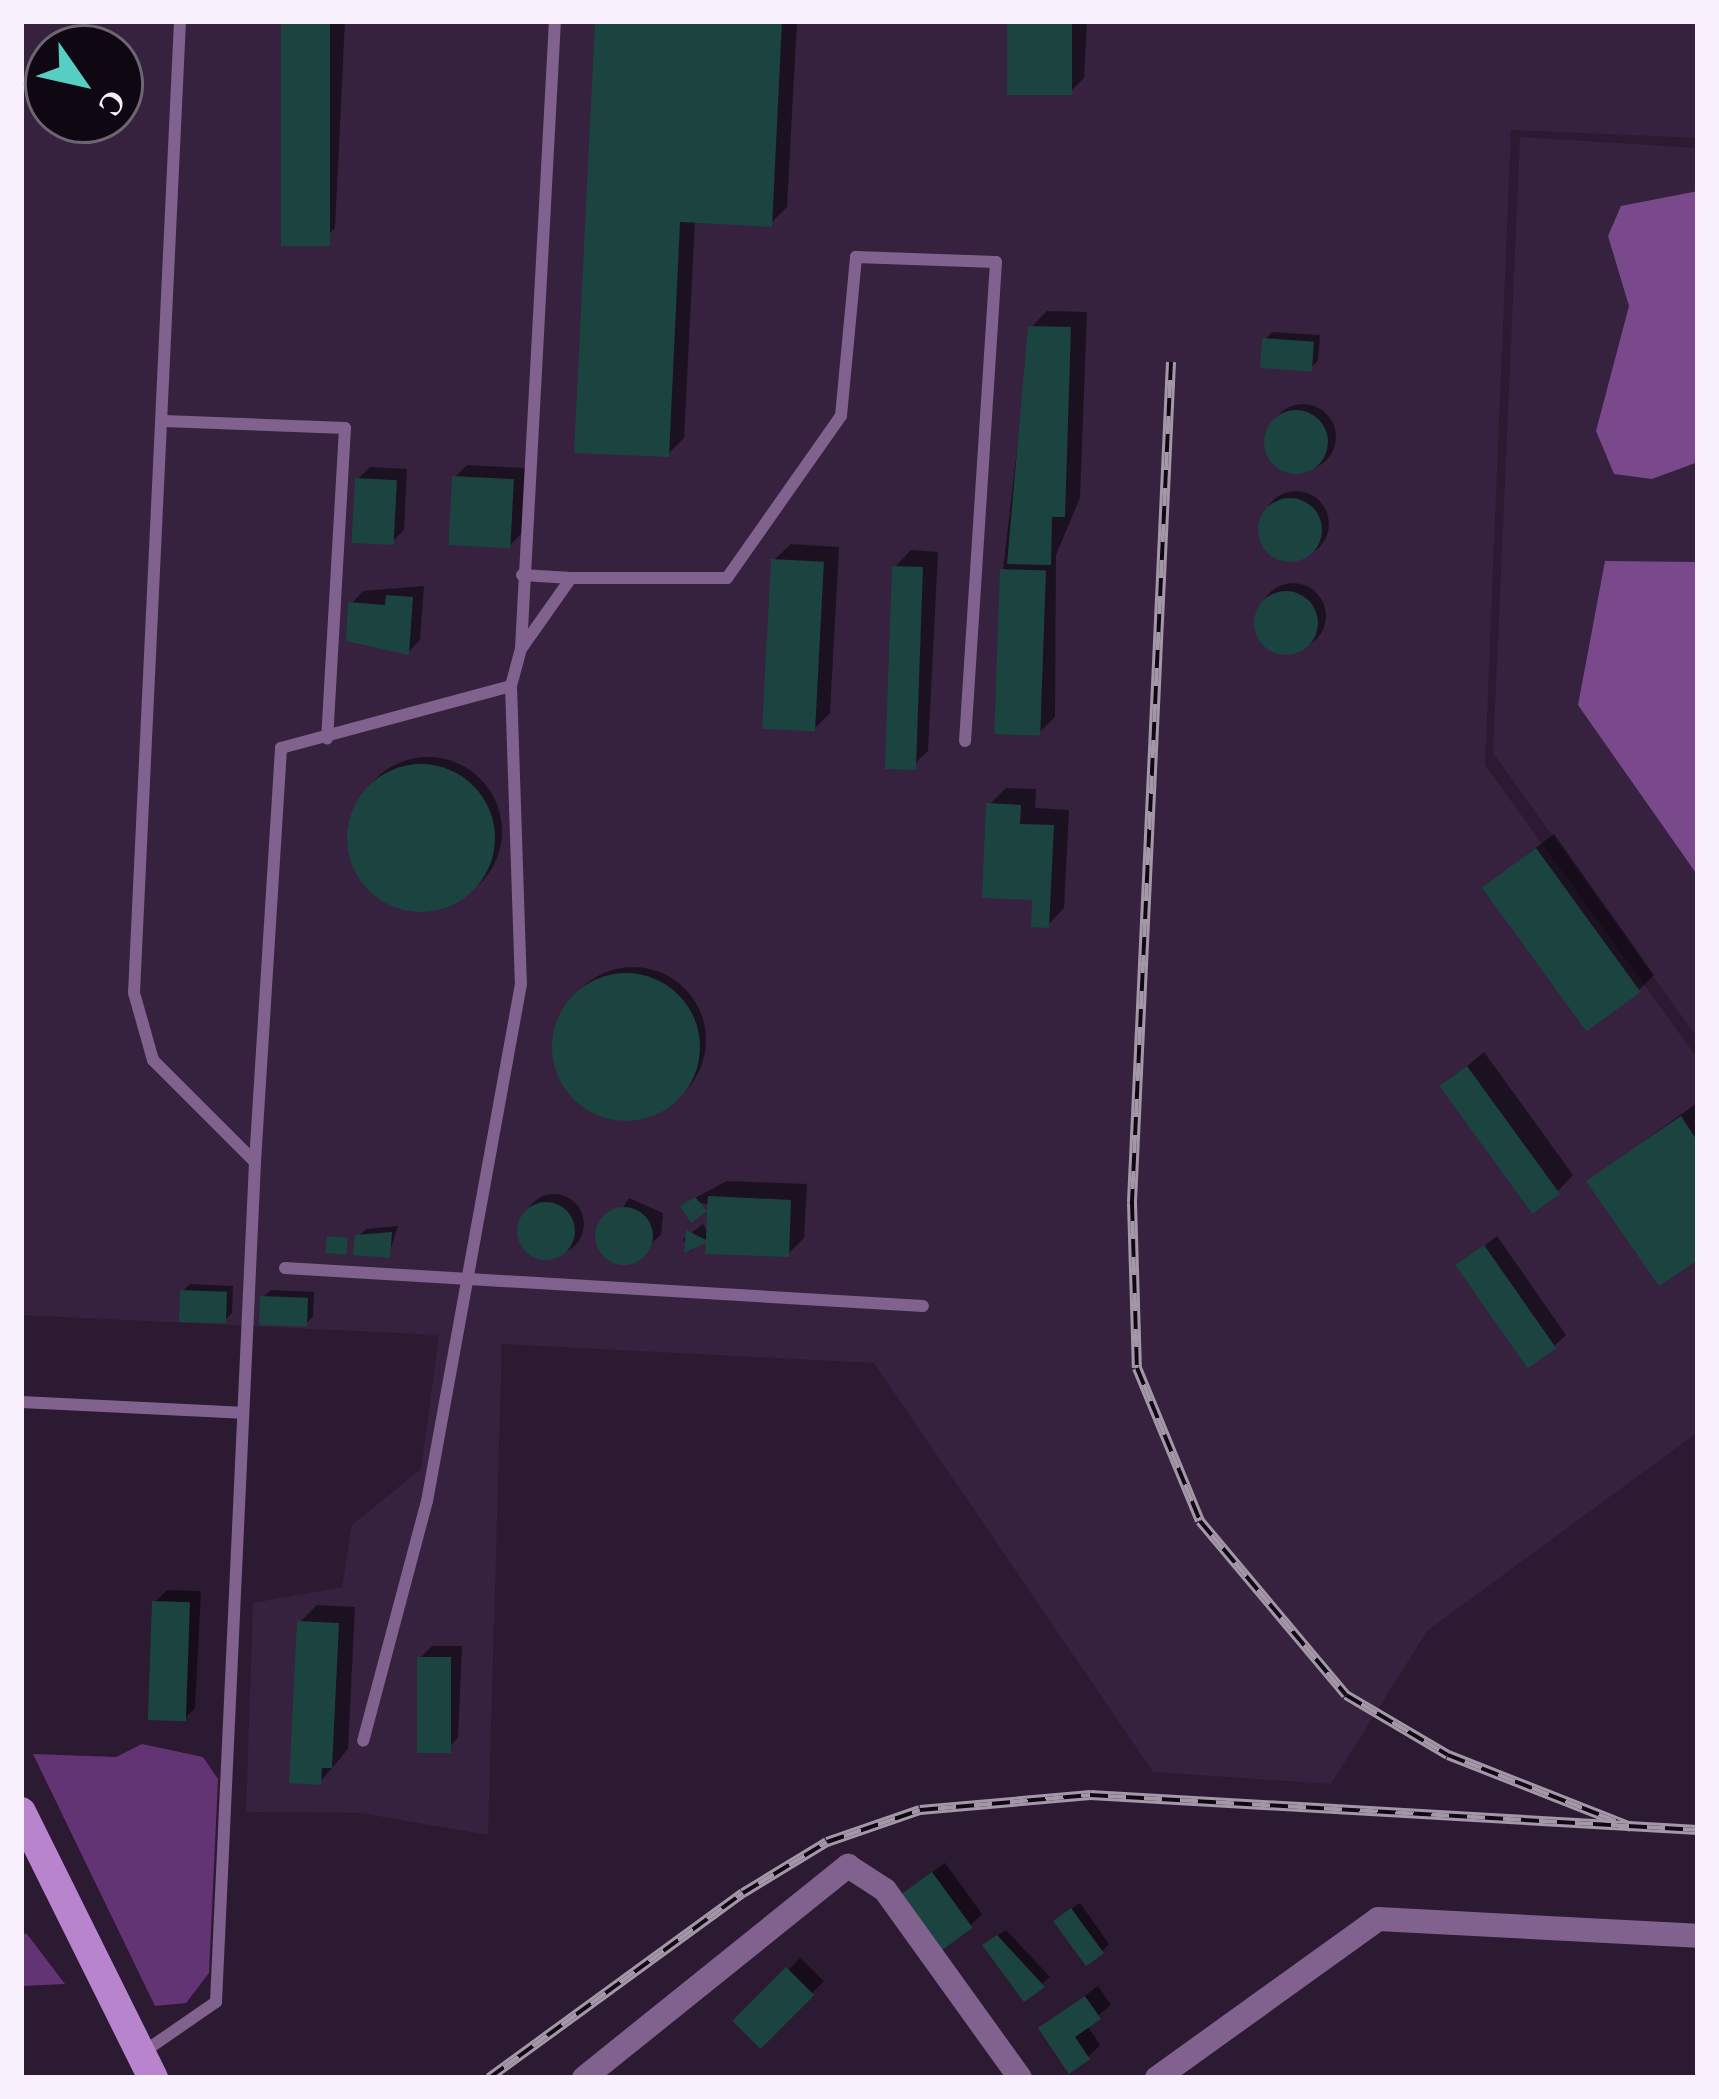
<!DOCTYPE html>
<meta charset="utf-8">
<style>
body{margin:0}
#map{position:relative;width:1719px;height:2099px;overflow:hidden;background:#2b1a31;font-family:Spectral,serif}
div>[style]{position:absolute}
.built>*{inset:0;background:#36213e}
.forest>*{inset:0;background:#633474}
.water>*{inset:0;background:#79498b}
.shadow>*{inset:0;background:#0007;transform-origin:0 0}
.round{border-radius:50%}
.building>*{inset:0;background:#1b4440;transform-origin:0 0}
.lane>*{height:12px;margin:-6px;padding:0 6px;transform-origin:6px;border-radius:6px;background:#81618e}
.street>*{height:24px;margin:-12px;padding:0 12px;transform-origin:12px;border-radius:12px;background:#81618e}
.secondary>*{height:30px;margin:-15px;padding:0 15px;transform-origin:15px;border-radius:15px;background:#b884cd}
.rail>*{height:10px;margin-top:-5px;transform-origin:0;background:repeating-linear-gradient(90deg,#0f0812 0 18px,#a397a8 0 36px);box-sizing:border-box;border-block:3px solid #a397a8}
span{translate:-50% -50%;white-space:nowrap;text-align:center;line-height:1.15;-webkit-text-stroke:9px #0f0812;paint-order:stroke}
.frame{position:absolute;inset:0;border:24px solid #f9f0fd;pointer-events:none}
.north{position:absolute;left:24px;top:24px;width:120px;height:120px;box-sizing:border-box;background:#0f0812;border:3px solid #6d6570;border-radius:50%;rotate:124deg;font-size:33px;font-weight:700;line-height:48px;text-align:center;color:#f9f0fd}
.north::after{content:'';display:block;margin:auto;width:42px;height:54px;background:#57cec2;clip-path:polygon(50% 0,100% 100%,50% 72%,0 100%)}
</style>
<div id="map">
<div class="built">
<div style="clip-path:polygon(evenodd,21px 21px,1698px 21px,1698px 138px,1511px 130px,1485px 765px,1698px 1059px,1698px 1432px,1427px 1631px,1331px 1784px,1153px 1772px,874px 1363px,502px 1344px,488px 1835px,360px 1813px,246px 1812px,253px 1603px,342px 1587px,352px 1525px,421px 1469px,439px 1335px,21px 1315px,21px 21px,48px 48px,120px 48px,120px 120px,48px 120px,48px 48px)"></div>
<div style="clip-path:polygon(1520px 137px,1698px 148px,1698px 1039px,1493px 753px)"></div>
</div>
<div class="forest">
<div style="clip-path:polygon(142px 1744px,203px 1757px,218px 1779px,209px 1973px,186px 2003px,155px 2006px,33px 1754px,116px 1757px)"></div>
<div style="clip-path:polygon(21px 1933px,27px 1934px,65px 1984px,21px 1986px)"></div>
</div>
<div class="water">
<div style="clip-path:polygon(1698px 191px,1698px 462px,1652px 479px,1614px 474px,1596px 431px,1629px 306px,1608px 236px,1621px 206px)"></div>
<div style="clip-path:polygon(1605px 561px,1698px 562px,1698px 876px,1578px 705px)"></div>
</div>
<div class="shadow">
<div style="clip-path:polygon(284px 21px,345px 21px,335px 228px,318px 245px)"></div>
<div style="clip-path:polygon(598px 21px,797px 21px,787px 207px,771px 223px,695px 220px,684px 438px,668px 454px)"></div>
<div style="clip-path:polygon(1010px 21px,1087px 21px,1084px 78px,1067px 95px)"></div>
<div style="clip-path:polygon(1047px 311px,1087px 312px,1080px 498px,1056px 555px,1055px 717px,1039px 733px,1003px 570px,1031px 327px)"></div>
<div style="clip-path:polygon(1272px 332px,1320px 335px,1318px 361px,1310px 368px,1265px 340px)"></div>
<div class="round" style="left:1270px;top:404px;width:66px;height:66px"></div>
<div style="clip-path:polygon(467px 465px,525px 468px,522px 533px,510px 545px,455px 477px)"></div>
<div style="clip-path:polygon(370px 467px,407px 469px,404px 530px,392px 542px,358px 479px)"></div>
<div class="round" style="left:1263px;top:491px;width:66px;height:66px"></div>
<div style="clip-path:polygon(791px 544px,839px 547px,830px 713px,814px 729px,774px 560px)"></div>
<div style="clip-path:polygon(911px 550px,938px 552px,928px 751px,911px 767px,895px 567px)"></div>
<div class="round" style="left:1260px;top:583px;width:66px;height:66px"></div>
<div style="clip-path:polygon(424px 586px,420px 640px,408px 652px,351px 604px,363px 591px)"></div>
<div class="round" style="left:354px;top:757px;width:148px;height:148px"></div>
<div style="clip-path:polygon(1006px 788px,1036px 789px,1035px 808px,1069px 810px,1064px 908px,1048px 925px,989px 805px)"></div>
<div style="clip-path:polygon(1554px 834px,1654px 975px,1638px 991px,1484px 887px)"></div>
<div class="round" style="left:560px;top:967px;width:146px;height:146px"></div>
<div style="clip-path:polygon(1484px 1052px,1573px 1175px,1557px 1192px,1443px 1087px)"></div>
<div style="clip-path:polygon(1698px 1102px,1698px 1256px,1590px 1181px)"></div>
<div style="clip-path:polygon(727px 1181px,807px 1184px,804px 1238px,788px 1254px,709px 1237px,690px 1251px,683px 1239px,703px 1224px,709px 1234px,710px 1205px,691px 1200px)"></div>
<div class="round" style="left:524px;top:1194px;width:60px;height:60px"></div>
<div style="clip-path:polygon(629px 1198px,663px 1213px,661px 1235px,630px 1261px,600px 1245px)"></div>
<div style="clip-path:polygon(398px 1226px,389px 1254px,358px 1237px,366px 1229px)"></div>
<div style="clip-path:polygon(1497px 1236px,1566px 1335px,1554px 1346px,1459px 1266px)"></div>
<div style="clip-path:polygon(190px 1284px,233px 1286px,232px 1313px,224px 1321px,183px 1291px)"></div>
<div style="clip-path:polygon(271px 1290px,314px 1292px,313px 1317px,305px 1324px,263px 1297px)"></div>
<div style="clip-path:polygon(167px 1590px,201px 1591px,195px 1708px,183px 1720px,155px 1602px)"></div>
<div style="clip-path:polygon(317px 1605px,355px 1607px,348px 1749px,320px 1782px,300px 1622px)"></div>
<div style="clip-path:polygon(432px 1646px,462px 1646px,458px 1738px,446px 1750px,420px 1658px)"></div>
<div style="clip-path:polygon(945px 1863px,982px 1914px,970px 1926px,915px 1885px)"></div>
<div style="clip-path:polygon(1080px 1903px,1109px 1944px,1102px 1951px,1064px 1914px)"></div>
<div style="clip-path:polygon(1006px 1930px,1050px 1977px,1024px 1998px,994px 1938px)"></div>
<div style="left:800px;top:1958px;width:33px;height:89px;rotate:44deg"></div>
<div style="clip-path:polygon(1098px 1986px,1111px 2005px,1087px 2025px,1100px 2045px,1088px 2057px,1042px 2028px)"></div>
</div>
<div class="building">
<div style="left:281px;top:21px;width:49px;height:225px"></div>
<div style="clip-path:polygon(595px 21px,782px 21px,772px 227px,680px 222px,669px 457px,574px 453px)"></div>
<div style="left:1007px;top:21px;width:65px;height:74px"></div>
<div style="clip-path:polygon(1028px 326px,1071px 327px,1065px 517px,1052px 517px,1051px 565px,1007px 564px)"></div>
<div style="left:1262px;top:338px;width:52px;height:30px;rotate:4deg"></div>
<div class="round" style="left:1264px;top:410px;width:64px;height:64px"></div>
<div style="left:452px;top:476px;width:62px;height:69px;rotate:3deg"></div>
<div style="left:355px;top:478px;width:42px;height:65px;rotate:3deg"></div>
<div class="round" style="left:1258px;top:498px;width:64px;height:64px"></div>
<div style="left:771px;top:559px;width:53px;height:170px;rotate:3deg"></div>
<div style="left:892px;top:566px;width:31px;height:203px;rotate:2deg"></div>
<div style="left:1000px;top:569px;width:46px;height:165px;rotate:2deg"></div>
<div class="round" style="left:1254px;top:591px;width:64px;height:64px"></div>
<div style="clip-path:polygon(386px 595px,413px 597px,409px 655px,346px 641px,348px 602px,385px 605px)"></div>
<div class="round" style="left:347px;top:764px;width:148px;height:148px"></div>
<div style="clip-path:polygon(986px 803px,1021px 805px,1020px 824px,1054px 825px,1049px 928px,1031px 927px,1032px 900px,982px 898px)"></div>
<div style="left:1536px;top:848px;width:178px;height:67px;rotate:54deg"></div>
<div class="round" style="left:552px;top:973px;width:148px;height:148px"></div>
<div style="left:1467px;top:1066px;width:158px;height:34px;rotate:54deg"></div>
<div style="clip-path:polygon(1681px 1116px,1698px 1142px,1698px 1260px,1659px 1286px,1586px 1181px)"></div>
<div style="clip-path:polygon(708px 1196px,791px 1200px,789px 1257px,705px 1254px,706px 1243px,684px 1253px,686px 1230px,706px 1240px,707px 1211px,691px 1223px,680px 1206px,695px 1197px,707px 1211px)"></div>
<div class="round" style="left:517px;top:1202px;width:58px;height:58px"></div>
<div class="round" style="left:595px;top:1207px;width:58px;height:58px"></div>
<div style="clip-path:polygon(392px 1232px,390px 1258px,353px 1255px,355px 1235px)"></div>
<div style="left:327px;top:1236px;width:21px;height:17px;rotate:5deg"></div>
<div style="left:1484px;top:1245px;width:126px;height:35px;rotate:55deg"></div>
<div style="left:180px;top:1290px;width:47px;height:32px;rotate:2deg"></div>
<div style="left:260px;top:1296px;width:48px;height:29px;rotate:2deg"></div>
<div style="left:152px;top:1601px;width:38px;height:119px;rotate:2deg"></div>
<div style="clip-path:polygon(297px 1621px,339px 1623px,332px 1768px,322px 1768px,321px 1785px,289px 1783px)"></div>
<div style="left:417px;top:1657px;width:34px;height:96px"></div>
<div style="left:932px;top:1872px;width:69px;height:41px;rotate:54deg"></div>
<div style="left:1071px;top:1908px;width:56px;height:22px;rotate:54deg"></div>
<div style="clip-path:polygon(997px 1935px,1045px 1987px,1024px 2002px,982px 1945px)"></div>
<div style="left:786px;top:1967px;width:40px;height:76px;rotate:45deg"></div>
<div style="clip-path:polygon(1085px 1996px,1101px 2019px,1075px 2037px,1090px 2059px,1069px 2074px,1038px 2028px)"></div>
</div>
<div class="lane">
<div style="left:164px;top:421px;width:181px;rotate:2.2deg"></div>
<div style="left:345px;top:428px;width:311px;rotate:93.3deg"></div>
<div style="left:522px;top:575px;width:49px;rotate:3.5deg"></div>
<div style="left:521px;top:648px;width:628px;rotate:-86.9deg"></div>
<div style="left:511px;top:686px;width:38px;rotate:-75deg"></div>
<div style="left:521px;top:649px;width:87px;rotate:-54.8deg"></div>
<div style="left:571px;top:578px;width:156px"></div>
<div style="left:727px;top:578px;width:198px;rotate:-54.9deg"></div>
<div style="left:841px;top:416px;width:160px;rotate:-84.6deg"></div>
<div style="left:856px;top:257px;width:140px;rotate:2deg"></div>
<div style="left:996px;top:262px;width:480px;rotate:93.7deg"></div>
<div style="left:255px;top:1162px;width:415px;rotate:-86.4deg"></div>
<div style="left:281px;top:748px;width:238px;rotate:-15.1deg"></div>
<div style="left:511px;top:686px;width:298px;rotate:88.1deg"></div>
<div style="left:521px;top:984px;width:525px;rotate:100.3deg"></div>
<div style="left:427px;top:1501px;width:248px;rotate:104.9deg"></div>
<div style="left:285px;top:1268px;width:639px;rotate:3.41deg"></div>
<div style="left:21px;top:1402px;width:221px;rotate:2.8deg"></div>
<div style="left:142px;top:2053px;width:90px;rotate:-34.6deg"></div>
<div style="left:216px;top:2002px;width:841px;rotate:-87.34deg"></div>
<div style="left:255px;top:1162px;width:144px;rotate:-135deg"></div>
<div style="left:153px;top:1060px;width:70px;rotate:-105.8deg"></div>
<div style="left:134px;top:993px;width:973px;rotate:-87.29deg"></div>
</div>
<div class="street">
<div style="left:584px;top:2078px;width:339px;rotate:-38.8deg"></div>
<div style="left:848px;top:1866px;width:44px;rotate:33deg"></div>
<div style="left:885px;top:1890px;width:231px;rotate:54.3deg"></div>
<div style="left:1157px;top:2078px;width:272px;rotate:-35.7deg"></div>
<div style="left:1378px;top:1919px;width:320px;rotate:3deg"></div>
</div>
<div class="secondary">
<div style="left:21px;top:1812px;width:297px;rotate:63.6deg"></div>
</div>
<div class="rail">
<div style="left:1171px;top:362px;width:842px;rotate:92.66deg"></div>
<div style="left:1132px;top:1203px;width:165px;rotate:88.3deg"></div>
<div style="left:1137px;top:1368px;width:165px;rotate:67.6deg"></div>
<div style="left:1200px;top:1521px;width:227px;rotate:50deg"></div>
<div style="left:1346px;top:1695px;width:118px;rotate:30.5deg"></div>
<div style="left:1448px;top:1755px;width:197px;rotate:21.5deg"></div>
<div style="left:489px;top:2078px;width:314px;rotate:-36.1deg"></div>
<div style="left:743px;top:1893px;width:98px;rotate:-31.3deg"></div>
<div style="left:827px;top:1842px;width:98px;rotate:-19deg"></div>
<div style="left:920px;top:1810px;width:171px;rotate:-5deg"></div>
<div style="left:1090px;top:1795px;width:609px;rotate:3.29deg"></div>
</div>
<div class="frame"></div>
<div class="north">С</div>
</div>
